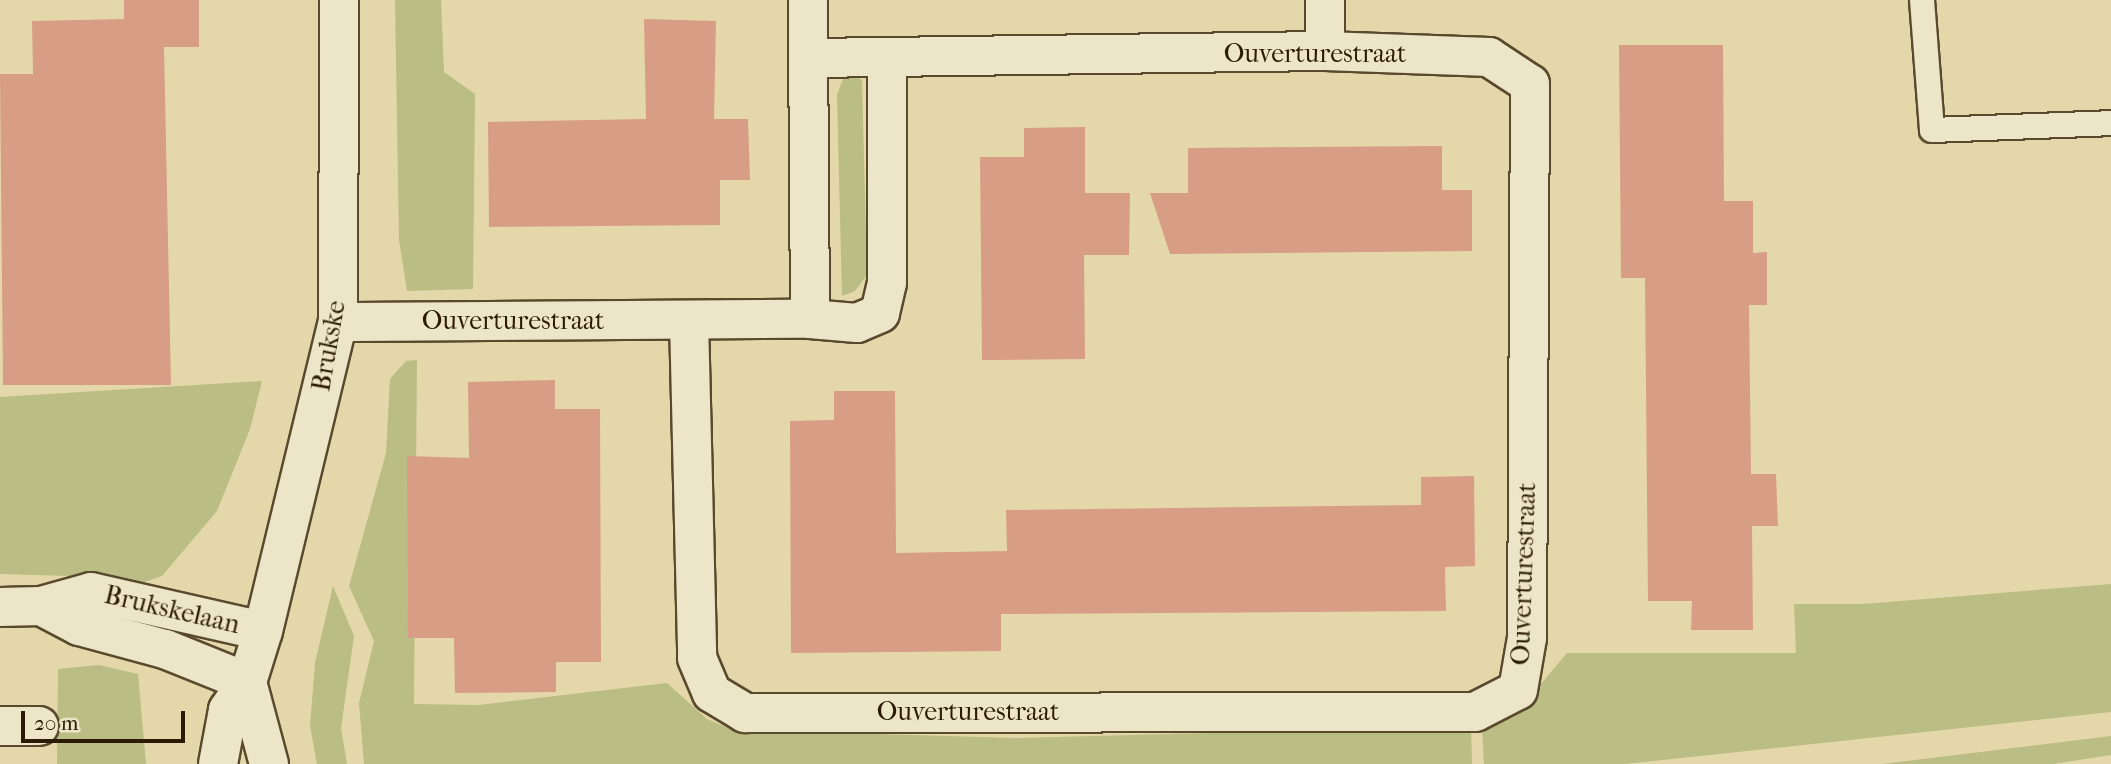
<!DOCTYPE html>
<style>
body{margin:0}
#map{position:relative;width:2111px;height:764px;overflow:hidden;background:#e4d7a9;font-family:"IM FELL French Canon",serif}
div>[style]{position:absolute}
.green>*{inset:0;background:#babd84}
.building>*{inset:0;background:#d89d85}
.roads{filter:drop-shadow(2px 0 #594a2d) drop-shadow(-2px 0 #594a2d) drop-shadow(0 2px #594a2d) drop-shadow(0 -2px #594a2d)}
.lane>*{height:24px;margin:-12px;padding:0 12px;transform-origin:12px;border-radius:12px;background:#ede5c7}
.street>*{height:38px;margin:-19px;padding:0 19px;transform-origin:19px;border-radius:19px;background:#ede5c7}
span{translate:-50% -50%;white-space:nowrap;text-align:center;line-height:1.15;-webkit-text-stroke:5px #ede5c7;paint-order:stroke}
.street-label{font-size:26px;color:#2b1b04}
.scale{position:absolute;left:21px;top:711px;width:164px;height:32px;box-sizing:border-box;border:4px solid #2b1b04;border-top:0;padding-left:9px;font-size:21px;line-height:24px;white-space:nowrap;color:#2b1b04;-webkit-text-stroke:5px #ede5c7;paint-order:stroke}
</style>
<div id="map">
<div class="green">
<div style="clip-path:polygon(395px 0,441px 0,444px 72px,475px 94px,473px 289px,407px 291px,399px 240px)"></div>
<div style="clip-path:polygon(853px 75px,862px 80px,867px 275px,855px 291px,842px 296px,837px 95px,843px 79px)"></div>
<div style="clip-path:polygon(417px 360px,414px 704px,479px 705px,667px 683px,707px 719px,733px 730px,1017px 738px,1471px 726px,1472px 764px,364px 764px,359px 703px,374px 641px,349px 586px,386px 453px,390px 379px,406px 361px)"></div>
<div style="clip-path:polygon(262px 381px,250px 429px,217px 511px,162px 576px,135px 585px,103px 577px,0 574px,0 397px)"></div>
<div style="clip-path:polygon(2111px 584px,2111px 712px,1625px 764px,1484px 764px,1482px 726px,1530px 697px,1567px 653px,1796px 653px,1794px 604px,1863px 604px)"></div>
<div style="clip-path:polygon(333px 586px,354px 636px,341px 728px,347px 764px,317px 764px,310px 726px,315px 663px)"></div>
<div style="clip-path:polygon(99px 665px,138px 674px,146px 764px,57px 764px,58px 669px)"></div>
<div style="clip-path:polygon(2111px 736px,2111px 755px,2053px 764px,1882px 764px)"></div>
</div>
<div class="building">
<div style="clip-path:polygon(124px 0,199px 0,199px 47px,164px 47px,171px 385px,3px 385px,0 74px,33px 74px,32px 21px,124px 19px)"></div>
<div style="clip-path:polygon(644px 19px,716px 21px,714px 119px,748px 119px,750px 180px,720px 180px,720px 225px,489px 227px,488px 122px,646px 119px)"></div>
<div style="clip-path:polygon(1619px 45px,1723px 45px,1724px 201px,1753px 201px,1753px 253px,1767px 252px,1767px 305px,1749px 305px,1751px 474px,1776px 474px,1778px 526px,1752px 526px,1753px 630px,1691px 630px,1692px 601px,1648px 601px,1645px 278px,1621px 278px)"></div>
<div style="clip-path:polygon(1085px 127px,1085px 193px,1130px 193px,1129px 255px,1084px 255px,1085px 359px,982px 360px,980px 157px,1024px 157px,1024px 128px)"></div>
<div style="clip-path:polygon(1442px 146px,1442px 190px,1472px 190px,1472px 251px,1170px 254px,1150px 193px,1188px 193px,1188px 148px)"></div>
<div style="clip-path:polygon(555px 380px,555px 409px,600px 409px,601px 662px,556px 662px,556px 692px,455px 693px,454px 638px,408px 638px,407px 456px,469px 458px,468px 382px)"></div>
<div style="clip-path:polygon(834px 391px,895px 391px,896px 553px,1007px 551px,1006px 510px,1421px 505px,1421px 477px,1474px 476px,1475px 566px,1445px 567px,1446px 611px,1001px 614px,1001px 651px,791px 653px,790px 421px,834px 420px)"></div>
</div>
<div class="roads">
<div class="lane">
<div style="left:1922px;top:0;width:130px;rotate:85.6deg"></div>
<div style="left:1932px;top:130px;width:179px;rotate:-2.2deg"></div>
</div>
<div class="street">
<div style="left:1325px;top:0;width:51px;rotate:90deg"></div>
<div style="left:810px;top:319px;width:47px;rotate:4.9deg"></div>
<div style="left:857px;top:323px;width:25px;rotate:-23deg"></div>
<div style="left:880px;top:313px;width:31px;rotate:-77deg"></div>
<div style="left:887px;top:283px;width:225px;rotate:-90deg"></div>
<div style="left:689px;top:320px;width:338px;rotate:88.6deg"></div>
<div style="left:697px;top:658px;width:38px;rotate:67deg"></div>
<div style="left:712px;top:693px;width:39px;rotate:31deg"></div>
<div style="left:745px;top:713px;width:730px;rotate:-0.08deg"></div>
<div style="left:1475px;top:712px;width:48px;rotate:-27.1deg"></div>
<div style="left:1518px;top:690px;width:53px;rotate:-80.2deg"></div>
<div style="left:1527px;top:638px;width:554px;rotate:-89.69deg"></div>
<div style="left:1530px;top:84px;width:49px;rotate:-146.6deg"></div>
<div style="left:1489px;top:57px;width:164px;rotate:-177.9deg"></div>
<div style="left:1325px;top:51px;width:517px;rotate:179.22deg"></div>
<div style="left:338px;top:322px;width:472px;rotate:-0.4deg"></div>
<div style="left:810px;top:319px;width:319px;rotate:-90.4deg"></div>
<div style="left:41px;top:606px;width:43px;rotate:27.8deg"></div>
<div style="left:79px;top:626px;width:89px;rotate:15deg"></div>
<div style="left:165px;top:649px;width:88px;rotate:21.9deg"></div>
<div style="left:0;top:607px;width:41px;rotate:-1.4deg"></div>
<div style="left:41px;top:606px;width:52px;rotate:-15.6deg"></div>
<div style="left:91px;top:592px;width:176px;rotate:12.8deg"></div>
<div style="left:247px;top:682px;width:85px;rotate:75deg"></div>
<div style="left:0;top:726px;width:39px"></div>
<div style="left:218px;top:764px;width:55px;rotate:-79.5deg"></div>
<div style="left:228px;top:710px;width:34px;rotate:-56deg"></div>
<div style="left:247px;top:682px;width:53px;rotate:-72.6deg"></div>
<div style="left:263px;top:631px;width:318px;rotate:-76.4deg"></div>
<div style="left:338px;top:322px;width:322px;rotate:-89.8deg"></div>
</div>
</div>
<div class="street-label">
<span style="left:1315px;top:54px">Ouverturestraat</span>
<span style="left:513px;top:321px">Ouverturestraat</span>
<span style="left:329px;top:346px;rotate:-80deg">Brukske</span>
<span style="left:1524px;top:574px;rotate:-88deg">Ouverturestraat</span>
<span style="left:172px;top:610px;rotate:13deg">Brukskelaan</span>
<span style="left:968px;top:712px">Ouverturestraat</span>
</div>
<div class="scale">20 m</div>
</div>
